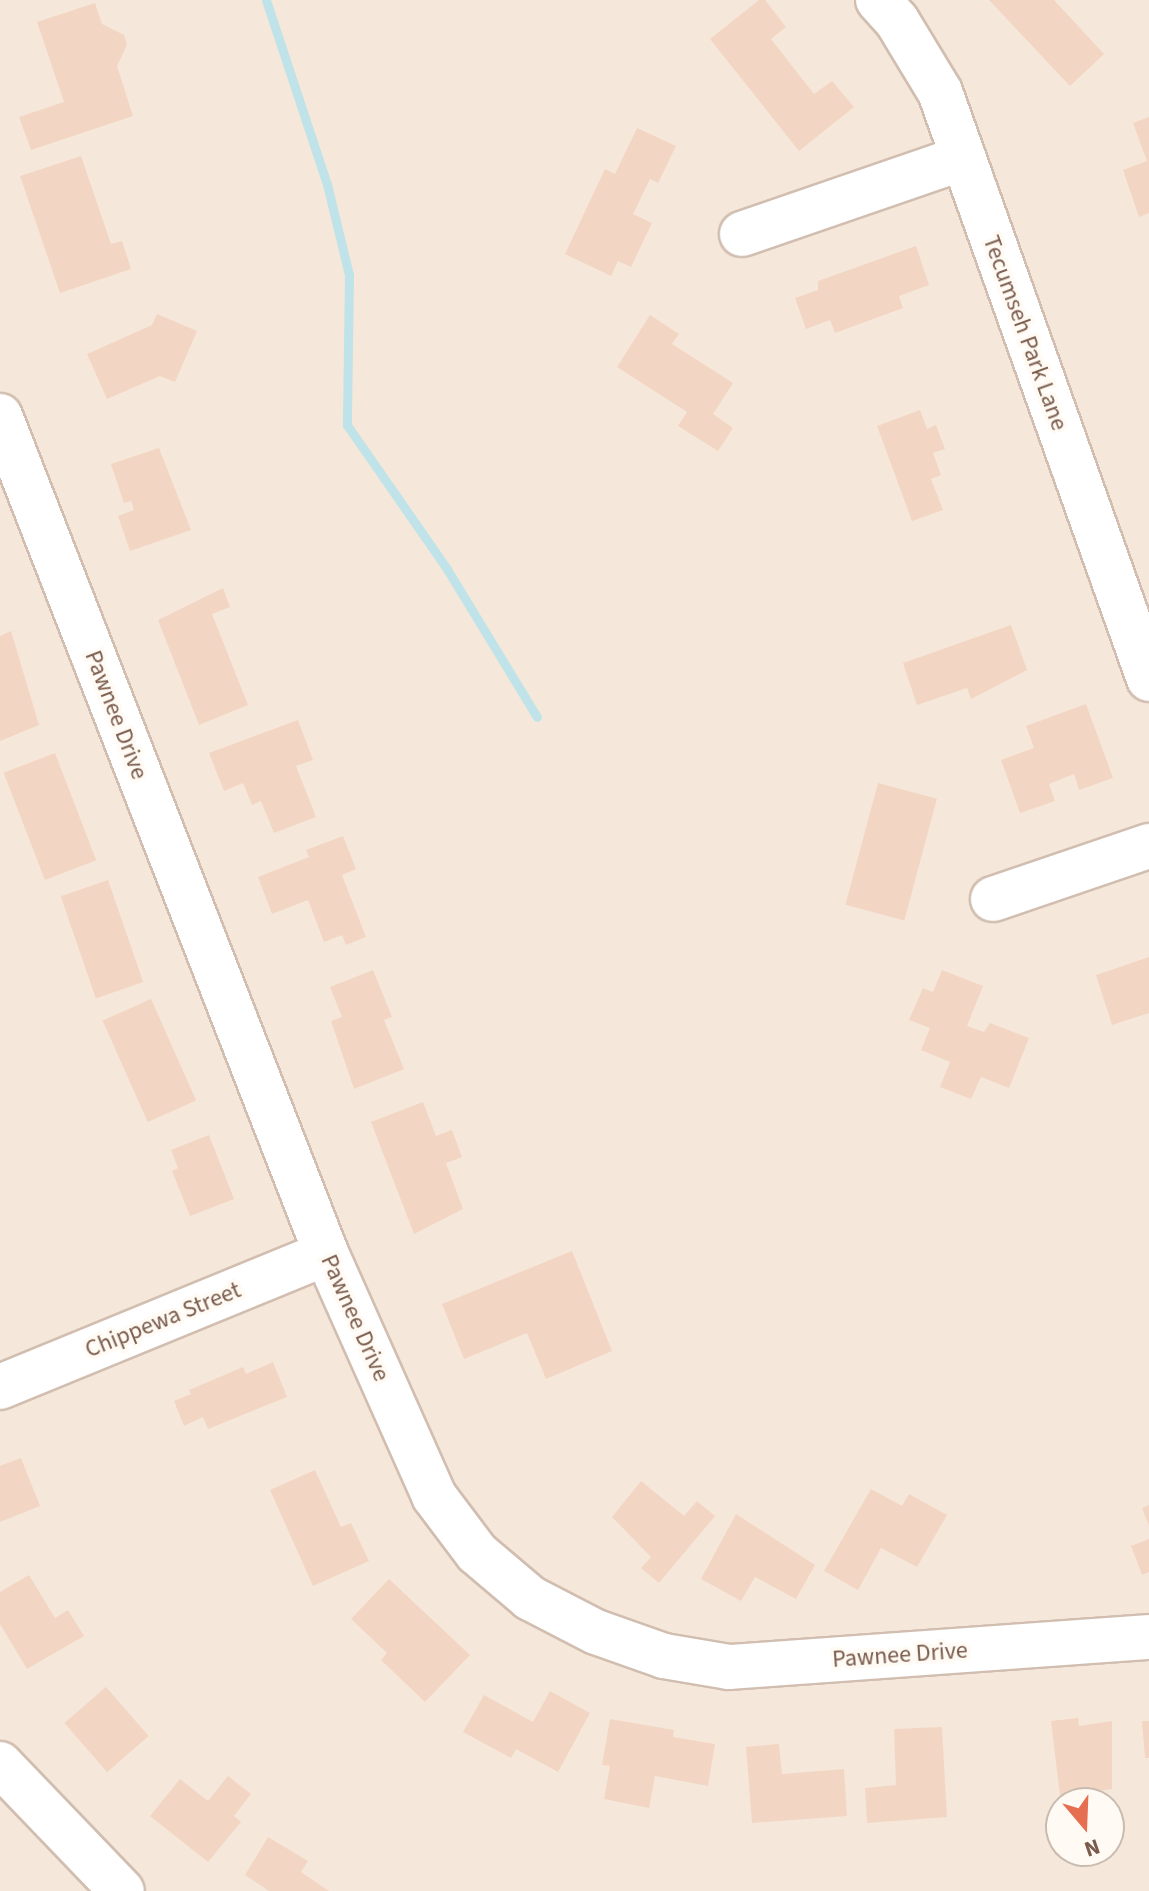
<!DOCTYPE html>
<style>
body{margin:0}
#map{position:relative;width:1149px;height:1891px;overflow:hidden;background:#fdf6ec;font-family:"Source Sans 3",sans-serif}
div>[style]{position:absolute}
.residential>*{inset:0;background:#f5e8da}
.stream>*{height:9px;margin:-4.5px;padding:0 4.5px;transform-origin:4.5px;border-radius:4.5px;background:#bfe3e8}
.building>*{inset:0;background:#f3d5c3;transform-origin:0 0}
.roads{filter:drop-shadow(2px 0 #d1beb0) drop-shadow(-2px 0 #d1beb0) drop-shadow(0 2px #d1beb0) drop-shadow(0 -2px #d1beb0)}
.minor>*{height:44px;margin:-22px;padding:0 22px;transform-origin:22px;border-radius:22px;background:#fff}
span{translate:-50% -50%;white-space:nowrap;text-align:center;line-height:1.15;-webkit-text-stroke:7px #fffaf3;paint-order:stroke}
.street-label{font-size:24px;color:#7a5c4d}
.north{position:absolute;left:1045px;top:1787px;width:80px;height:80px;box-sizing:border-box;background:#fffaf3;border:2px solid #cabbb1;border-radius:50%;rotate:161deg;font-size:22px;font-weight:700;line-height:32px;text-align:center;color:#7a5c4d}
.north::after{content:'';display:block;margin:auto;width:28px;height:36px;background:#e76f51;clip-path:polygon(50% 0,100% 100%,50% 72%,0 100%)}
</style>
<div id="map">
<div class="residential">
<div style="clip-path:polygon(evenodd,0 0,1149px 0,1149px 1891px,0 1891px,0 0,1061px 1803px,1109px 1803px,1109px 1851px,1061px 1851px,1061px 1803px)"></div>
</div>
<div class="stream">
<div style="left:266px;top:0;width:194px;rotate:71.7deg"></div>
<div style="left:327px;top:184px;width:94px;rotate:76.4deg"></div>
<div style="left:349px;top:275px;width:150px;rotate:90.8deg"></div>
<div style="left:347px;top:425px;width:175px;rotate:55.2deg"></div>
<div style="left:447px;top:569px;width:173px;rotate:58.7deg"></div>
</div>
<div class="building">
<div style="clip-path:polygon(759px 0,765px 0,786px 27px,771px 39px,814px 94px,832px 81px,854px 107px,799px 151px,710px 39px)"></div>
<div style="clip-path:polygon(989px 0,1054px 0,1104px 54px,1070px 86px)"></div>
<div style="clip-path:polygon(95px 3px,102px 24px,124px 35px,127px 45px,117px 66px,133px 116px,31px 150px,19px 117px,64px 102px,37px 22px)"></div>
<div style="clip-path:polygon(1149px 117px,1149px 213px,1139px 217px,1123px 170px,1147px 161px,1133px 123px)"></div>
<div style="clip-path:polygon(637px 128px,676px 146px,658px 183px,650px 179px,633px 214px,652px 223px,631px 267px,618px 261px,611px 276px,565px 254px,605px 169px,615px 174px)"></div>
<div style="clip-path:polygon(81px 156px,111px 244px,122px 241px,131px 269px,60px 293px,20px 176px)"></div>
<div style="clip-path:polygon(916px 246px,929px 285px,899px 296px,903px 308px,835px 333px,830px 320px,806px 329px,795px 298px,818px 290px,818px 281px)"></div>
<div style="clip-path:polygon(157px 314px,197px 331px,175px 382px,160px 376px,107px 399px,87px 354px,152px 325px)"></div>
<div style="clip-path:polygon(650px 315px,679px 334px,672px 344px,733px 383px,713px 414px,733px 428px,718px 451px,678px 426px,687px 412px,617px 367px)"></div>
<div style="clip-path:polygon(920px 410px,927px 429px,936px 425px,945px 449px,933px 453px,941px 475px,931px 479px,943px 510px,912px 521px,877px 426px)"></div>
<div style="clip-path:polygon(159px 448px,191px 530px,130px 551px,118px 516px,134px 510px,131px 501px,124px 503px,111px 464px)"></div>
<div style="clip-path:polygon(223px 588px,230px 607px,212px 614px,248px 705px,199px 725px,158px 620px)"></div>
<div style="clip-path:polygon(1011px 625px,1027px 670px,971px 699px,967px 688px,917px 705px,903px 663px)"></div>
<div style="clip-path:polygon(11px 631px,39px 725px,0 741px,0 636px)"></div>
<div style="clip-path:polygon(1086px 704px,1113px 778px,1079px 790px,1074px 774px,1049px 784px,1055px 801px,1020px 813px,1001px 760px,1034px 748px,1026px 726px)"></div>
<div style="clip-path:polygon(298px 720px,313px 760px,296px 766px,316px 817px,274px 833px,261px 801px,252px 805px,243px 783px,224px 791px,209px 753px)"></div>
<div style="left:55px;top:753px;width:115px;height:55px;rotate:69deg"></div>
<div style="left:878px;top:783px;width:61px;height:126px;rotate:15deg"></div>
<div style="clip-path:polygon(343px 836px,356px 869px,342px 875px,366px 937px,346px 945px,342px 935px,324px 942px,308px 900px,272px 914px,258px 877px,309px 857px,306px 850px)"></div>
<div style="left:108px;top:880px;width:108px;height:50px;rotate:71deg"></div>
<div style="clip-path:polygon(1149px 957px,1149px 1013px,1112px 1025px,1096px 975px)"></div>
<div style="clip-path:polygon(373px 970px,392px 1017px,384px 1020px,404px 1069px,354px 1089px,331px 1021px,342px 1017px,330px 987px)"></div>
<div style="clip-path:polygon(942px 970px,983px 986px,967px 1026px,984px 1032px,990px 1023px,1029px 1038px,1009px 1088px,981px 1077px,971px 1099px,940px 1087px,950px 1062px,921px 1050px,930px 1028px,909px 1020px,923px 988px,933px 992px)"></div>
<div style="left:151px;top:999px;width:111px;height:53px;rotate:66deg"></div>
<div style="clip-path:polygon(423px 1102px,436px 1136px,452px 1130px,462px 1157px,446px 1163px,463px 1209px,414px 1234px,371px 1122px)"></div>
<div style="clip-path:polygon(209px 1135px,234px 1199px,190px 1216px,172px 1171px,178px 1168px,171px 1150px)"></div>
<div style="clip-path:polygon(572px 1251px,612px 1351px,546px 1379px,527px 1333px,464px 1359px,442px 1304px)"></div>
<div style="clip-path:polygon(273px 1362px,287px 1397px,208px 1429px,203px 1417px,184px 1426px,174px 1401px,191px 1394px,189px 1390px,243px 1367px,246px 1374px)"></div>
<div style="clip-path:polygon(21px 1458px,40px 1506px,0 1522px,0 1466px)"></div>
<div style="clip-path:polygon(315px 1470px,341px 1527px,351px 1523px,369px 1561px,313px 1586px,270px 1490px)"></div>
<div style="clip-path:polygon(641px 1481px,684px 1516px,697px 1501px,715px 1516px,659px 1583px,641px 1568px,651px 1557px,612px 1517px)"></div>
<div style="clip-path:polygon(871px 1489px,902px 1506px,909px 1494px,947px 1515px,917px 1567px,881px 1548px,858px 1590px,824px 1571px)"></div>
<div style="clip-path:polygon(1149px 1505px,1149px 1526px,1142px 1508px)"></div>
<div style="clip-path:polygon(736px 1514px,815px 1565px,796px 1599px,755px 1577px,741px 1601px,701px 1579px)"></div>
<div style="clip-path:polygon(1149px 1539px,1149px 1572px,1142px 1575px,1131px 1546px)"></div>
<div style="clip-path:polygon(29px 1575px,55px 1618px,68px 1610px,84px 1636px,27px 1669px,0 1624px,0 1592px)"></div>
<div style="clip-path:polygon(389px 1579px,470px 1655px,425px 1702px,381px 1660px,387px 1653px,351px 1619px)"></div>
<div style="left:106px;top:1687px;width:65px;height:55px;rotate:49deg"></div>
<div style="clip-path:polygon(550px 1691px,590px 1713px,558px 1772px,516px 1749px,511px 1758px,463px 1732px,484px 1695px,533px 1722px)"></div>
<div style="clip-path:polygon(1078px 1718px,1079px 1726px,1112px 1721px,1112px 1789px,1060px 1796px,1051px 1721px)"></div>
<div style="clip-path:polygon(610px 1719px,674px 1730px,673px 1737px,715px 1744px,708px 1786px,655px 1776px,649px 1808px,604px 1799px,610px 1766px,602px 1765px)"></div>
<div style="clip-path:polygon(1142px 1721px,1149px 1721px,1149px 1758px,1145px 1758px)"></div>
<div style="clip-path:polygon(942px 1727px,947px 1817px,867px 1823px,865px 1788px,896px 1785px,894px 1729px)"></div>
<div style="clip-path:polygon(779px 1744px,782px 1774px,844px 1769px,847px 1816px,752px 1823px,746px 1747px)"></div>
<div style="clip-path:polygon(228px 1776px,251px 1794px,234px 1816px,241px 1822px,208px 1862px,150px 1816px,180px 1779px,208px 1801px)"></div>
<div style="clip-path:polygon(268px 1837px,308px 1861px,301px 1872px,329px 1891px,269px 1891px,245px 1875px)"></div>
</div>
<div class="roads">
<div class="minor">
<div style="left:878px;top:0;width:28px;rotate:48deg"></div>
<div style="left:897px;top:21px;width:83px;rotate:58.8deg"></div>
<div style="left:940px;top:92px;width:623px;rotate:70.4deg"></div>
<div style="left:742px;top:234px;width:234px;rotate:-19deg"></div>
<div style="left:0;top:416px;width:898px;rotate:68.72deg"></div>
<div style="left:326px;top:1253px;width:266px;rotate:66deg"></div>
<div style="left:434px;top:1496px;width:71px;rotate:53deg"></div>
<div style="left:477px;top:1553px;width:70px;rotate:40.3deg"></div>
<div style="left:530px;top:1598px;width:74px;rotate:27.3deg"></div>
<div style="left:596px;top:1632px;width:72px;rotate:19.4deg"></div>
<div style="left:664px;top:1656px;width:66px;rotate:9.6deg"></div>
<div style="left:729px;top:1667px;width:421px;rotate:-4.1deg"></div>
<div style="left:993px;top:899px;width:165px;rotate:-18.8deg"></div>
<div style="left:0;top:1387px;width:352px;rotate:-22.3deg"></div>
<div style="left:0;top:1764px;width:176px;rotate:46.2deg"></div>
</div>
</div>
<div class="street-label">
<span style="left:1025px;top:333px;rotate:70deg">Tecumseh Park Lane</span>
<span style="left:116px;top:715px;rotate:69deg">Pawnee Drive</span>
<span style="left:355px;top:1318px;rotate:66deg">Pawnee Drive</span>
<span style="left:163px;top:1320px;rotate:-22deg">Chippewa Street</span>
<span style="left:900px;top:1655px;rotate:-4deg">Pawnee Drive</span>
</div>
<div class="north">N</div>
</div>
